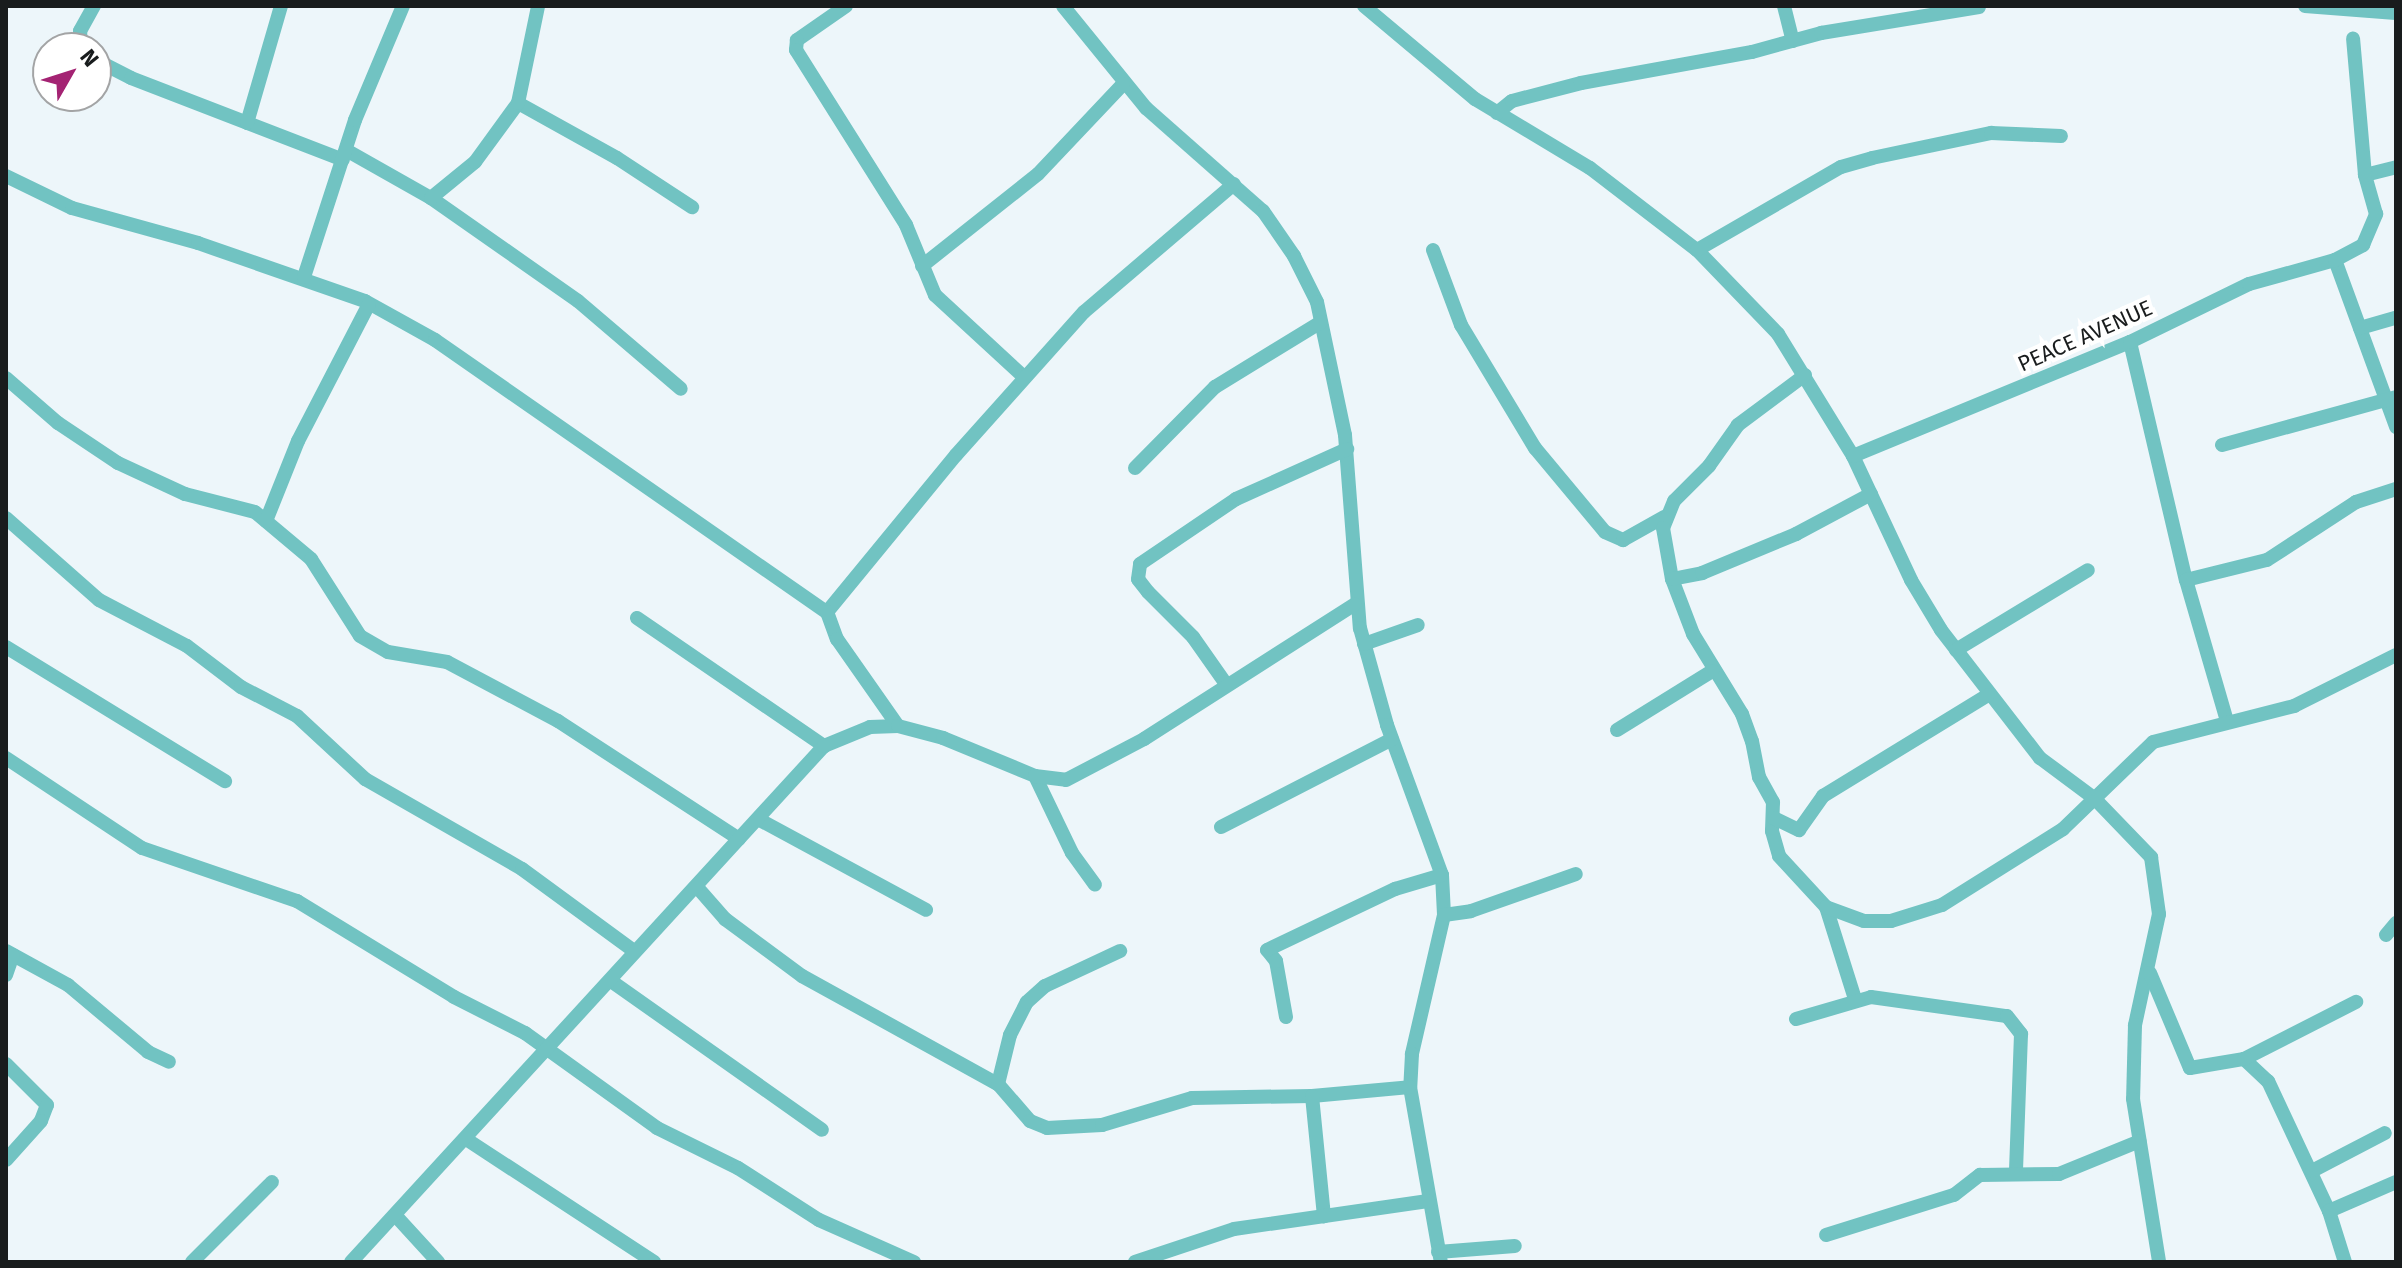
<!DOCTYPE html>
<style>
body{margin:0}
#map{position:relative;width:2402px;height:1268px;overflow:hidden;background:#edf6fa;font-family:"Fira Sans",sans-serif}
div>[style]{position:absolute}
.street>*{height:14px;margin:-7px;padding:0 7px;transform-origin:7px;border-radius:7px;background:#71c3c2}
span{translate:-50% -50%;white-space:nowrap;text-align:center;line-height:1.15;-webkit-text-stroke:8px #fff;paint-order:stroke}
.street-label{font-size:22px;color:#191c1d}
.frame{position:absolute;inset:0;border:8px solid #191c1d;pointer-events:none}
.north{position:absolute;left:32px;top:32px;width:80px;height:80px;box-sizing:border-box;background:#fff;border:2px solid #a3a4a5;border-radius:50%;rotate:51deg;font-size:22px;font-weight:700;line-height:32px;text-align:center;color:#191c1d}
.north::after{content:'';display:block;margin:auto;width:28px;height:36px;background:#a42373;clip-path:polygon(50% 0,100% 100%,50% 72%,0 100%)}
</style>
<div id="map">
<div class="street">
<div style="left:846px;top:6px;width:60px;rotate:145.2deg"></div>
<div style="left:797px;top:40px;width:10px;rotate:96deg"></div>
<div style="left:796px;top:50px;width:207px;rotate:57.8deg"></div>
<div style="left:906px;top:225px;width:76px;rotate:67.5deg"></div>
<div style="left:935px;top:295px;width:122px;rotate:42.7deg"></div>
<div style="left:1063px;top:6px;width:132px;rotate:50.9deg"></div>
<div style="left:1146px;top:108px;width:156px;rotate:41.4deg"></div>
<div style="left:1263px;top:211px;width:55px;rotate:55.4deg"></div>
<div style="left:1294px;top:256px;width:51px;rotate:63.4deg"></div>
<div style="left:1317px;top:302px;width:136px;rotate:78.1deg"></div>
<div style="left:1345px;top:435px;width:194px;rotate:85.6deg"></div>
<div style="left:1360px;top:628px;width:101px;rotate:74.4deg"></div>
<div style="left:1387px;top:725px;width:160px;rotate:69.9deg"></div>
<div style="left:1442px;top:875px;width:40px;rotate:87.1deg"></div>
<div style="left:1444px;top:915px;width:143px;rotate:103deg"></div>
<div style="left:1412px;top:1054px;width:33px;rotate:93deg"></div>
<div style="left:1410px;top:1087px;width:178px;rotate:80deg"></div>
<div style="left:1364px;top:6px;width:145px;rotate:40deg"></div>
<div style="left:1475px;top:99px;width:134px;rotate:31deg"></div>
<div style="left:1590px;top:168px;width:135px;rotate:37.5deg"></div>
<div style="left:1697px;top:250px;width:117px;rotate:46deg"></div>
<div style="left:1778px;top:334px;width:143px;rotate:58.4deg"></div>
<div style="left:1853px;top:456px;width:137px;rotate:64.9deg"></div>
<div style="left:1911px;top:580px;width:58px;rotate:59deg"></div>
<div style="left:1941px;top:630px;width:162px;rotate:52.3deg"></div>
<div style="left:2040px;top:758px;width:69px;rotate:36.7deg"></div>
<div style="left:2095px;top:799px;width:81px;rotate:46deg"></div>
<div style="left:2151px;top:857px;width:58px;rotate:82deg"></div>
<div style="left:2159px;top:914px;width:114px;rotate:102.2deg"></div>
<div style="left:2135px;top:1025px;width:74px;rotate:91.5deg"></div>
<div style="left:2133px;top:1099px;width:165px;rotate:80.9deg"></div>
<div style="left:1784px;top:6px;width:36px;rotate:76deg"></div>
<div style="left:2305px;top:6px;width:91px;rotate:4.4deg"></div>
<div style="left:81px;top:48px;width:17px;rotate:-93deg"></div>
<div style="left:80px;top:31px;width:29px;rotate:-61deg"></div>
<div style="left:96px;top:60px;width:39px;rotate:27deg"></div>
<div style="left:131px;top:78px;width:227px;rotate:21.1deg"></div>
<div style="left:518px;top:103px;width:113px;rotate:29.1deg"></div>
<div style="left:617px;top:158px;width:90px;rotate:33.2deg"></div>
<div style="left:1497px;top:113px;width:19px;rotate:-39deg"></div>
<div style="left:1512px;top:101px;width:71px;rotate:-14.6deg"></div>
<div style="left:1581px;top:83px;width:174px;rotate:-10.3deg"></div>
<div style="left:1752px;top:52px;width:72px;rotate:-15.4deg"></div>
<div style="left:1821px;top:33px;width:160px;rotate:-9.3deg"></div>
<div style="left:247px;top:123px;width:122px;rotate:-73.8deg"></div>
<div style="left:346px;top:150px;width:98px;rotate:29.5deg"></div>
<div style="left:431px;top:198px;width:179px;rotate:35deg"></div>
<div style="left:578px;top:301px;width:135px;rotate:40.5deg"></div>
<div style="left:2365px;top:175px;width:32px;rotate:-14deg"></div>
<div style="left:6px;top:176px;width:73px;rotate:25.9deg"></div>
<div style="left:72px;top:208px;width:131px;rotate:15.5deg"></div>
<div style="left:198px;top:243px;width:177px;rotate:19.2deg"></div>
<div style="left:365px;top:301px;width:80px;rotate:29.1deg"></div>
<div style="left:435px;top:340px;width:477px;rotate:34.8deg"></div>
<div style="left:827px;top:612px;width:203px;rotate:-50.6deg"></div>
<div style="left:956px;top:455px;width:192px;rotate:-48.2deg"></div>
<div style="left:1084px;top:312px;width:197px;rotate:-40.5deg"></div>
<div style="left:431px;top:198px;width:57px;rotate:-39.3deg"></div>
<div style="left:475px;top:162px;width:73px;rotate:-53.9deg"></div>
<div style="left:518px;top:103px;width:99px;rotate:-78.3deg"></div>
<div style="left:1433px;top:250px;width:80px;rotate:69.5deg"></div>
<div style="left:1461px;top:325px;width:144px;rotate:59deg"></div>
<div style="left:1535px;top:448px;width:109px;rotate:50.2deg"></div>
<div style="left:1605px;top:532px;width:20px;rotate:24deg"></div>
<div style="left:1623px;top:540px;width:47px;rotate:-29.3deg"></div>
<div style="left:1697px;top:250px;width:166px;rotate:-30deg"></div>
<div style="left:1841px;top:167px;width:32px;rotate:-16deg"></div>
<div style="left:1872px;top:158px;width:122px;rotate:-11.9deg"></div>
<div style="left:1991px;top:133px;width:70px;rotate:2.5deg"></div>
<div style="left:2335px;top:260px;width:178px;rotate:69.9deg"></div>
<div style="left:922px;top:266px;width:148px;rotate:-38.4deg"></div>
<div style="left:1038px;top:174px;width:124px;rotate:-46.6deg"></div>
<div style="left:304px;top:277px;width:165px;rotate:-72deg"></div>
<div style="left:355px;top:120px;width:124px;rotate:-67.2deg"></div>
<div style="left:2360px;top:328px;width:37px;rotate:-16deg"></div>
<div style="left:2130px;top:342px;width:244px;rotate:76.8deg"></div>
<div style="left:2186px;top:580px;width:147px;rotate:73.8deg"></div>
<div style="left:1805px;top:375px;width:84px;rotate:143.3deg"></div>
<div style="left:1738px;top:425px;width:50px;rotate:125.3deg"></div>
<div style="left:1709px;top:466px;width:49px;rotate:135deg"></div>
<div style="left:1674px;top:501px;width:29px;rotate:112deg"></div>
<div style="left:1663px;top:528px;width:52px;rotate:80deg"></div>
<div style="left:1672px;top:579px;width:59px;rotate:69.1deg"></div>
<div style="left:1693px;top:634px;width:94px;rotate:58.5deg"></div>
<div style="left:1742px;top:714px;width:29px;rotate:70deg"></div>
<div style="left:1752px;top:741px;width:37px;rotate:79deg"></div>
<div style="left:1759px;top:777px;width:29px;rotate:61deg"></div>
<div style="left:1773px;top:802px;width:29px;rotate:92deg"></div>
<div style="left:1772px;top:831px;width:26px;rotate:74deg"></div>
<div style="left:1779px;top:856px;width:69px;rotate:47.3deg"></div>
<div style="left:1826px;top:907px;width:96px;rotate:72.5deg"></div>
<div style="left:6px;top:378px;width:69px;rotate:40.9deg"></div>
<div style="left:58px;top:423px;width:72px;rotate:33.7deg"></div>
<div style="left:118px;top:463px;width:74px;rotate:24.8deg"></div>
<div style="left:185px;top:494px;width:72px;rotate:14.4deg"></div>
<div style="left:255px;top:512px;width:73px;rotate:40deg"></div>
<div style="left:311px;top:559px;width:91px;rotate:57.5deg"></div>
<div style="left:360px;top:636px;width:32px;rotate:30deg"></div>
<div style="left:388px;top:652px;width:60px;rotate:9.6deg"></div>
<div style="left:447px;top:662px;width:126px;rotate:28deg"></div>
<div style="left:558px;top:721px;width:216px;rotate:33.1deg"></div>
<div style="left:2222px;top:445px;width:180px;rotate:-15.4deg"></div>
<div style="left:1853px;top:456px;width:300px;rotate:-22.4deg"></div>
<div style="left:2130px;top:342px;width:132px;rotate:-26deg"></div>
<div style="left:2249px;top:284px;width:89px;rotate:-15.6deg"></div>
<div style="left:2335px;top:260px;width:32px;rotate:-28deg"></div>
<div style="left:2363px;top:245px;width:34px;rotate:-67deg"></div>
<div style="left:2376px;top:214px;width:41px;rotate:-105.8deg"></div>
<div style="left:2365px;top:175px;width:137px;rotate:-95deg"></div>
<div style="left:1135px;top:468px;width:114px;rotate:-45.4deg"></div>
<div style="left:1215px;top:387px;width:124px;rotate:-31.5deg"></div>
<div style="left:6px;top:518px;width:124px;rotate:41.4deg"></div>
<div style="left:99px;top:600px;width:99px;rotate:27.6deg"></div>
<div style="left:187px;top:646px;width:68px;rotate:37.2deg"></div>
<div style="left:241px;top:687px;width:63px;rotate:27.4deg"></div>
<div style="left:297px;top:716px;width:93px;rotate:42.8deg"></div>
<div style="left:365px;top:779px;width:181px;rotate:29.8deg"></div>
<div style="left:522px;top:869px;width:139px;rotate:36.2deg"></div>
<div style="left:266px;top:521px;width:86px;rotate:-68.2deg"></div>
<div style="left:298px;top:441px;width:154px;rotate:-62.6deg"></div>
<div style="left:1672px;top:579px;width:31px;rotate:-11deg"></div>
<div style="left:1702px;top:573px;width:102px;rotate:-22.5deg"></div>
<div style="left:1796px;top:534px;width:85px;rotate:-28.1deg"></div>
<div style="left:2186px;top:580px;width:83px;rotate:-13.9deg"></div>
<div style="left:2267px;top:560px;width:106px;rotate:-33.1deg"></div>
<div style="left:2356px;top:502px;width:42px;rotate:-18deg"></div>
<div style="left:827px;top:612px;width:29px;rotate:70deg"></div>
<div style="left:837px;top:639px;width:106px;rotate:55deg"></div>
<div style="left:637px;top:618px;width:227px;rotate:34.4deg"></div>
<div style="left:1364px;top:644px;width:57px;rotate:-19.4deg"></div>
<div style="left:6px;top:647px;width:257px;rotate:31.5deg"></div>
<div style="left:1956px;top:650px;width:154px;rotate:-31.2deg"></div>
<div style="left:1226px;top:684px;width:57px;rotate:-125.1deg"></div>
<div style="left:1193px;top:637px;width:64px;rotate:-135deg"></div>
<div style="left:1148px;top:592px;width:16px;rotate:-128deg"></div>
<div style="left:1138px;top:579px;width:15px;rotate:-82deg"></div>
<div style="left:1140px;top:564px;width:116px;rotate:-34.1deg"></div>
<div style="left:1236px;top:499px;width:122px;rotate:-24.2deg"></div>
<div style="left:1617px;top:730px;width:112px;rotate:-31.8deg"></div>
<div style="left:6px;top:758px;width:163px;rotate:33.5deg"></div>
<div style="left:142px;top:848px;width:164px;rotate:18.9deg"></div>
<div style="left:297px;top:901px;width:184px;rotate:31.4deg"></div>
<div style="left:454px;top:997px;width:80px;rotate:26.9deg"></div>
<div style="left:525px;top:1033px;width:163px;rotate:35.7deg"></div>
<div style="left:657px;top:1128px;width:90px;rotate:26.3deg"></div>
<div style="left:738px;top:1168px;width:96px;rotate:32.7deg"></div>
<div style="left:819px;top:1220px;width:104px;rotate:23.9deg"></div>
<div style="left:1035px;top:776px;width:85px;rotate:64.3deg"></div>
<div style="left:1072px;top:853px;width:39px;rotate:54deg"></div>
<div style="left:1774px;top:818px;width:28px;rotate:26deg"></div>
<div style="left:1799px;top:830px;width:42px;rotate:-54.8deg"></div>
<div style="left:1823px;top:796px;width:193px;rotate:-31.5deg"></div>
<div style="left:758px;top:819px;width:191px;rotate:28.4deg"></div>
<div style="left:1221px;top:827px;width:192px;rotate:-27.2deg"></div>
<div style="left:697px;top:887px;width:43px;rotate:48.8deg"></div>
<div style="left:725px;top:919px;width:96px;rotate:36.5deg"></div>
<div style="left:802px;top:976px;width:224px;rotate:28.9deg"></div>
<div style="left:998px;top:1084px;width:49px;rotate:49.1deg"></div>
<div style="left:1030px;top:1121px;width:18px;rotate:22deg"></div>
<div style="left:1047px;top:1128px;width:55px;rotate:-3.1deg"></div>
<div style="left:1102px;top:1125px;width:94px;rotate:-16.7deg"></div>
<div style="left:1192px;top:1098px;width:120px;rotate:-1deg"></div>
<div style="left:1312px;top:1096px;width:98px;rotate:-5.2deg"></div>
<div style="left:1826px;top:907px;width:40px;rotate:20.2deg"></div>
<div style="left:1864px;top:921px;width:27px"></div>
<div style="left:1891px;top:921px;width:53px;rotate:-17.4deg"></div>
<div style="left:1942px;top:905px;width:143px;rotate:-32.1deg"></div>
<div style="left:2063px;top:829px;width:125px;rotate:-44deg"></div>
<div style="left:2153px;top:742px;width:146px;rotate:-14.3deg"></div>
<div style="left:2294px;top:706px;width:114px;rotate:-26.6deg"></div>
<div style="left:1444px;top:915px;width:27px;rotate:-8deg"></div>
<div style="left:1471px;top:911px;width:111px;rotate:-19.4deg"></div>
<div style="left:2386px;top:935px;width:16px;rotate:-50deg"></div>
<div style="left:6px;top:951px;width:71px;rotate:28.7deg"></div>
<div style="left:68px;top:985px;width:104px;rotate:39.9deg"></div>
<div style="left:148px;top:1052px;width:23px;rotate:25deg"></div>
<div style="left:2150px;top:973px;width:103px;rotate:67.2deg"></div>
<div style="left:2190px;top:1068px;width:55px;rotate:-9.5deg"></div>
<div style="left:2244px;top:1059px;width:33px;rotate:43deg"></div>
<div style="left:2268px;top:1081px;width:144px;rotate:64.9deg"></div>
<div style="left:2329px;top:1211px;width:53px;rotate:72.6deg"></div>
<div style="left:6px;top:975px;width:21px;rotate:-71deg"></div>
<div style="left:611px;top:981px;width:258px;rotate:35.2deg"></div>
<div style="left:1286px;top:1017px;width:57px;rotate:-100.1deg"></div>
<div style="left:1276px;top:961px;width:14px;rotate:-129deg"></div>
<div style="left:1267px;top:950px;width:142px;rotate:-25.5deg"></div>
<div style="left:1395px;top:889px;width:49px;rotate:-16.6deg"></div>
<div style="left:1796px;top:1019px;width:78px;rotate:-16.3deg"></div>
<div style="left:1871px;top:997px;width:137px;rotate:8deg"></div>
<div style="left:2007px;top:1016px;width:23px;rotate:52deg"></div>
<div style="left:2021px;top:1034px;width:138px;rotate:92.1deg"></div>
<div style="left:2244px;top:1059px;width:126px;rotate:-27deg"></div>
<div style="left:6px;top:1064px;width:58px;rotate:45deg"></div>
<div style="left:47px;top:1105px;width:17px;rotate:111deg"></div>
<div style="left:41px;top:1121px;width:52px;rotate:131.9deg"></div>
<div style="left:998px;top:1084px;width:50px;rotate:-76.2deg"></div>
<div style="left:1010px;top:1035px;width:37px;rotate:-63deg"></div>
<div style="left:1027px;top:1002px;width:24px;rotate:-42deg"></div>
<div style="left:1045px;top:986px;width:83px;rotate:-25deg"></div>
<div style="left:1312px;top:1096px;width:121px;rotate:84.3deg"></div>
<div style="left:466px;top:1139px;width:225px;rotate:33.2deg"></div>
<div style="left:2312px;top:1171px;width:82px;rotate:-27.5deg"></div>
<div style="left:2329px;top:1211px;width:73px;rotate:-23.4deg"></div>
<div style="left:395px;top:1215px;width:64px;rotate:47.5deg"></div>
<div style="left:1826px;top:1235px;width:134px;rotate:-17.4deg"></div>
<div style="left:1954px;top:1195px;width:33px;rotate:-38deg"></div>
<div style="left:1980px;top:1175px;width:79px;rotate:-0.7deg"></div>
<div style="left:2059px;top:1174px;width:87px;rotate:-22.2deg"></div>
<div style="left:1438px;top:1252px;width:77px;rotate:-4.5deg"></div>
<div style="left:192px;top:1262px;width:113px;rotate:-45deg"></div>
<div style="left:351px;top:1262px;width:700px;rotate:-47.49deg"></div>
<div style="left:824px;top:746px;width:50px;rotate:-22.4deg"></div>
<div style="left:870px;top:727px;width:28px;rotate:-2deg"></div>
<div style="left:898px;top:726px;width:47px;rotate:14.9deg"></div>
<div style="left:943px;top:738px;width:100px;rotate:22.4deg"></div>
<div style="left:1035px;top:776px;width:31px;rotate:7deg"></div>
<div style="left:1066px;top:780px;width:88px;rotate:-27.7deg"></div>
<div style="left:1144px;top:739px;width:250px;rotate:-32.6deg"></div>
<div style="left:1135px;top:1262px;width:104px;rotate:-18.4deg"></div>
<div style="left:1234px;top:1229px;width:196px;rotate:-8.2deg"></div>
</div>
<div class="street-label">
<span style="left:2085px;top:336px;rotate:-24deg">PEACE AVENUE</span>
</div>
<div class="frame"></div>
<div class="north">N</div>
</div>
